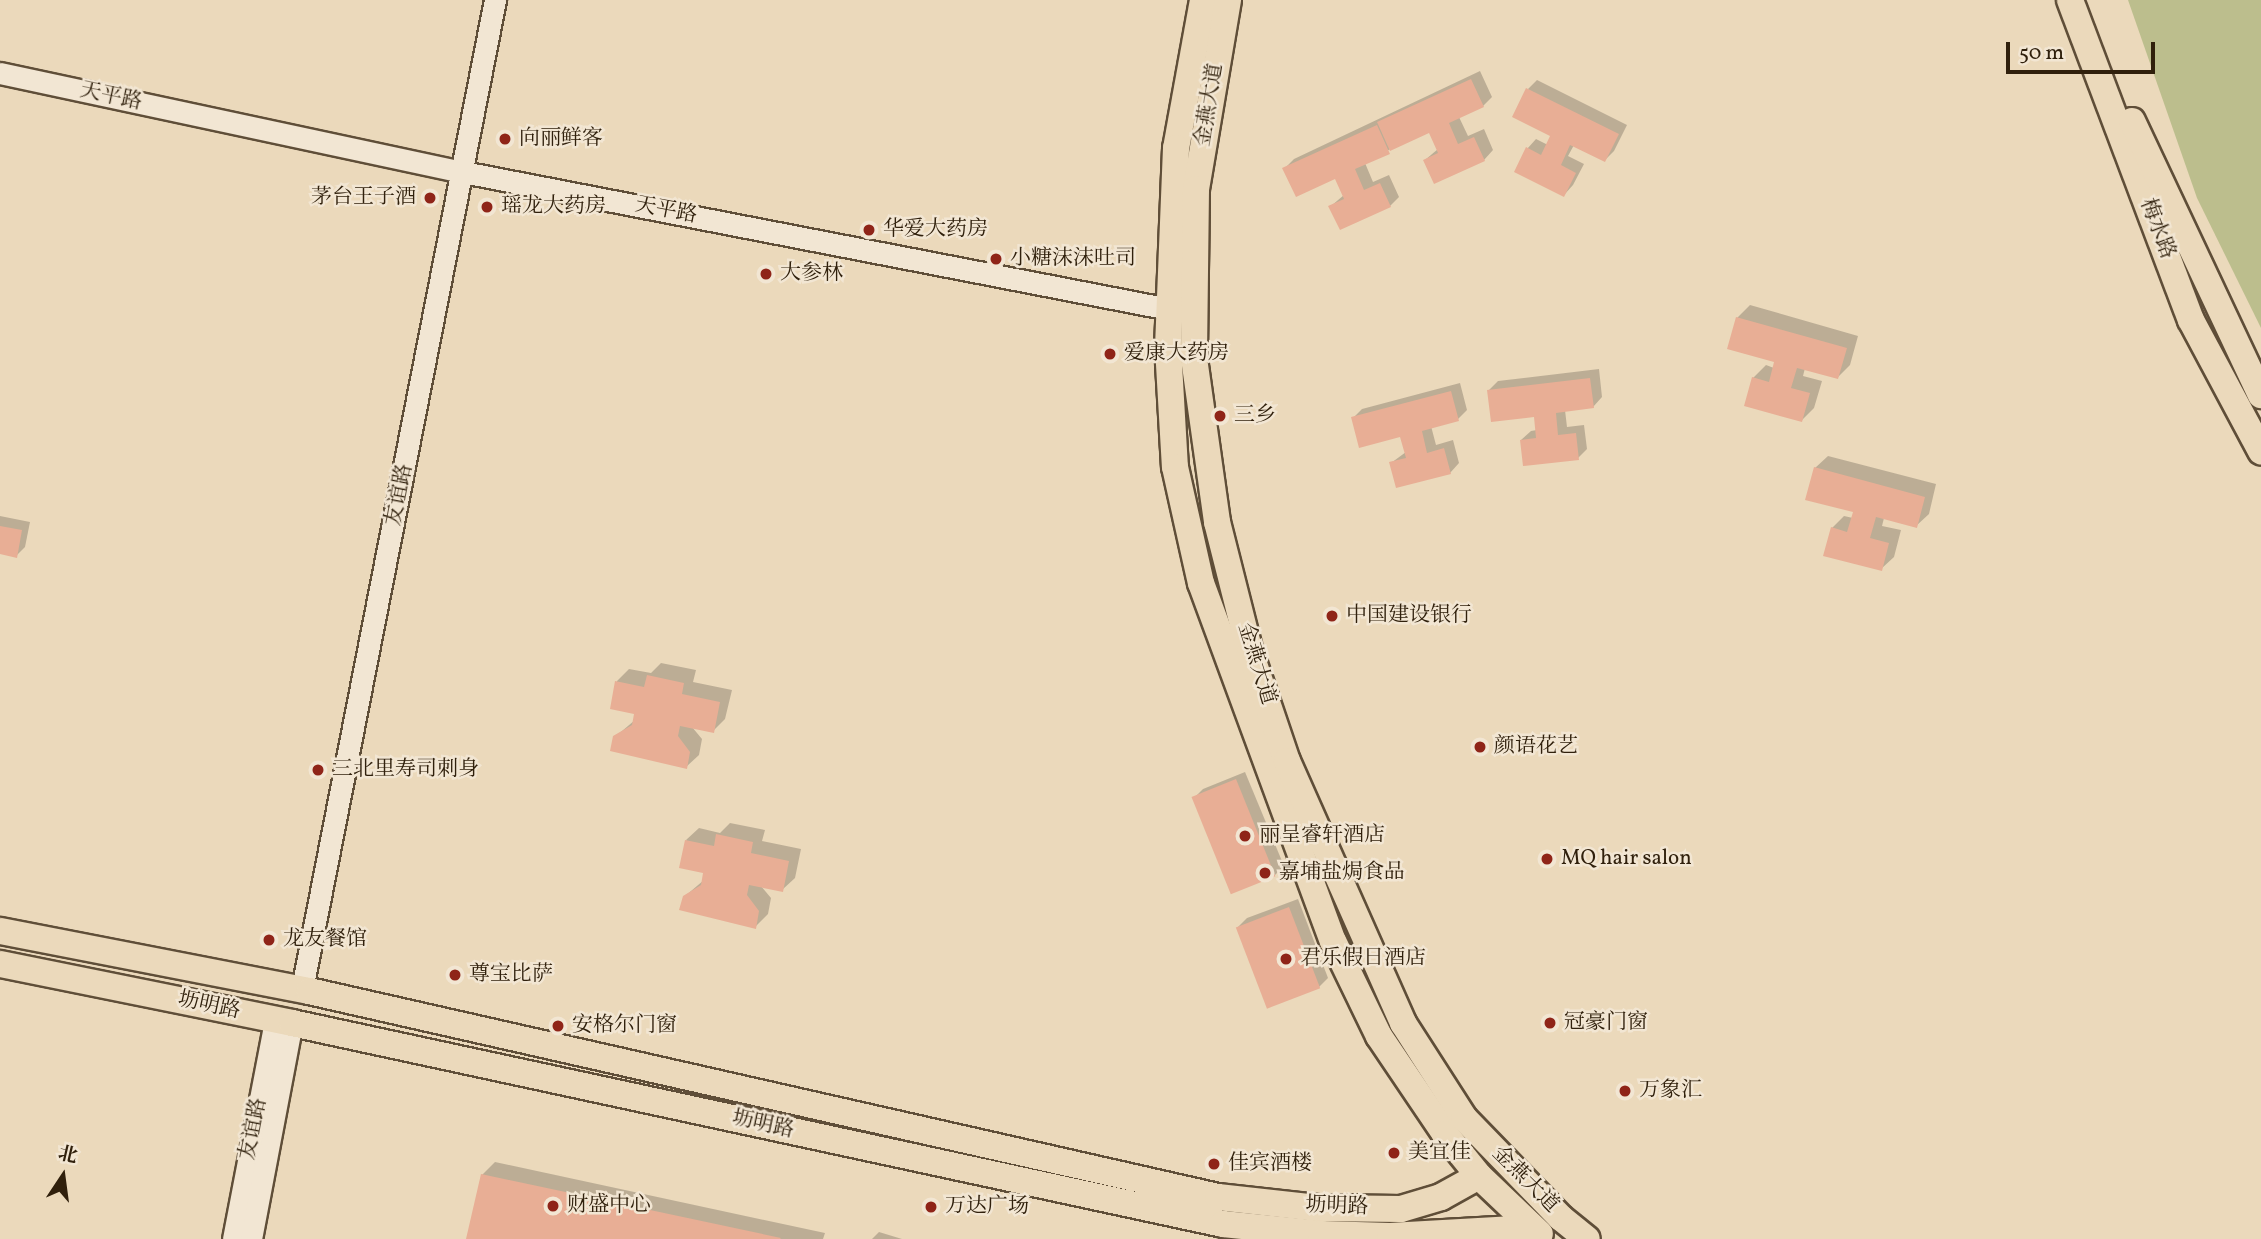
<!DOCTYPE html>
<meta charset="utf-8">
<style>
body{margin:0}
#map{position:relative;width:2261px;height:1239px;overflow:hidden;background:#ebd9bb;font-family:Vollkorn,"Noto Serif SC",serif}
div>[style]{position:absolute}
.green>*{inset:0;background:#bcbe8d}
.shadow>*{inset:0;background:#0003}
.building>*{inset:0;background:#e8ae95;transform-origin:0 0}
.roads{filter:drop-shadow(2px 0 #5f4e38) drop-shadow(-2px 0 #5f4e38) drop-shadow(0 2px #5f4e38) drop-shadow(0 -2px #5f4e38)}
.minor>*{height:21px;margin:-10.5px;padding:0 10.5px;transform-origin:10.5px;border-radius:10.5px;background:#f2e6d3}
.major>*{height:26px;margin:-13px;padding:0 13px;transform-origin:13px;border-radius:13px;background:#ebd9bb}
.dots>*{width:19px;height:19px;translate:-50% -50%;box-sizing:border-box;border:4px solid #f2e6d3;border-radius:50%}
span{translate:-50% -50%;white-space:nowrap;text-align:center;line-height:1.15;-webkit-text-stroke:5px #f2e6d3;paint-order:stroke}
.street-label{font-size:21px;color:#30200c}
.poi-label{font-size:21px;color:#30200c}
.left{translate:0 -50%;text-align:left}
.right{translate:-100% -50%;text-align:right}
.north{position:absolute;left:28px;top:1141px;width:70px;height:70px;-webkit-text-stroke:5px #f2e6d3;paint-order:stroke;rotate:13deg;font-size:19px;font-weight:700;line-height:28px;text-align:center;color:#30200c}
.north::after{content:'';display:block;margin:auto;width:24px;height:32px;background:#30200c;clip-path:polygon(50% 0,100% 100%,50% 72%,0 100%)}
.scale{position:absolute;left:2006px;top:42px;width:149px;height:32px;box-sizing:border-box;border:4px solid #30200c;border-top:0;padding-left:9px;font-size:21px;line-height:24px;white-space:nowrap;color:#30200c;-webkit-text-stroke:5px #f2e6d3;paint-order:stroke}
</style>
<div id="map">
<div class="green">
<div style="clip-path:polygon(2128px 0,2261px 0,2261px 328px,2197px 198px)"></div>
</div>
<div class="shadow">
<div style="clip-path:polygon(1480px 71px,1492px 97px,1483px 106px,1459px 117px,1468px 136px,1484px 129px,1493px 150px,1484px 160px,1425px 160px,1438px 149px,1430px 131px,1394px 147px,1365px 163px,1373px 182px,1389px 175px,1399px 197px,1390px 206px,1331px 206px,1344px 195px,1336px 177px,1285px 168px,1294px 159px)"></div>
<div style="clip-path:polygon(1537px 80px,1627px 125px,1614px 151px,1605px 160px,1574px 145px,1568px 156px,1584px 164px,1573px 185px,1564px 195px,1527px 149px,1536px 139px,1548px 145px,1553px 135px,1528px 89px)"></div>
<div style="clip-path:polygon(1750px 305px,1858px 336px,1850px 365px,1837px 378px,1805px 368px,1803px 376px,1822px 381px,1814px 408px,1802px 420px,1753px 378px,1766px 365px,1774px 368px,1776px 361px,1737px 318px)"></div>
<div style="clip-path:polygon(1599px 369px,1602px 397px,1593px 407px,1565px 410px,1567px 427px,1584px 425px,1587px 449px,1578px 458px,1521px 440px,1531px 431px,1537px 430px,1535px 415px,1489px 390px,1498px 381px)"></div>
<div style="clip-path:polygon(1460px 383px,1467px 410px,1458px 419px,1431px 426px,1436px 445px,1453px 440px,1459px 463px,1450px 473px,1391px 463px,1406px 452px,1401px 435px,1353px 418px,1362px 409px)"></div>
<div style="clip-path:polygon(1828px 456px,1936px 484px,1929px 514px,1916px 526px,1884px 518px,1882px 526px,1901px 530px,1894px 557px,1881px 569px,1832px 528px,1844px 516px,1853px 518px,1855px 511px,1815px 468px)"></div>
<div style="clip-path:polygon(0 516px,30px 522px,25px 547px,16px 556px,0 553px)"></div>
<div style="clip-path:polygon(661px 663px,696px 670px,693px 682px,732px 690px,725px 719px,713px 731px,692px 727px,702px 739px,699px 755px,686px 767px,615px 737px,635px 720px,636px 712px,612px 707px,617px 681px,629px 669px,651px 673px)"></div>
<div style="clip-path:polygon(1245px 772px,1284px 866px,1275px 875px,1194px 798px,1203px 789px)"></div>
<div style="clip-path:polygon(730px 823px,765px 830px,762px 841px,801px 849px,795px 878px,782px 890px,761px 886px,771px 898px,768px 914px,755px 927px,684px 897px,704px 880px,705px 872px,686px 840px,699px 828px,720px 833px)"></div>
<div style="clip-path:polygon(1298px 899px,1328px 978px,1319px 987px,1238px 927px,1247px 918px)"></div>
<div style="clip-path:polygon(495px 1162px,825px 1233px,823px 1239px,468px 1239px,482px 1175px)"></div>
<div style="clip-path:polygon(879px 1232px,902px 1239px,872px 1239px)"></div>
</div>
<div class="building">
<div style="clip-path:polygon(1471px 79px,1484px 107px,1449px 123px,1458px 144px,1474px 137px,1485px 161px,1434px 184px,1423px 160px,1438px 153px,1429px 133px,1390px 151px,1377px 122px)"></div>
<div style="clip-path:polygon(1526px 88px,1619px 134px,1605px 162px,1570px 145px,1561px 165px,1576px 173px,1564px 197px,1514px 172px,1526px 147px,1541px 155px,1550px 136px,1512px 117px)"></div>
<div style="clip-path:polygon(1377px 125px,1390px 154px,1355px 169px,1364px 190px,1380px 183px,1391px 207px,1340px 230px,1328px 206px,1344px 199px,1335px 179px,1296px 197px,1282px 168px)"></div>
<div style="clip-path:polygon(1736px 317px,1847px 348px,1838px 379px,1797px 368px,1791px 388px,1810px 393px,1802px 422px,1744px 406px,1752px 377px,1769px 382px,1774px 362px,1727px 349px)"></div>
<div style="clip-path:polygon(1590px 378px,1594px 408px,1556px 413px,1558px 435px,1576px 433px,1579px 460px,1523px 466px,1520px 440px,1536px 438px,1534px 417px,1491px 422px,1487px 390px)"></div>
<div style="clip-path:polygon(1451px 391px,1459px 421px,1422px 431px,1427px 453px,1444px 448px,1451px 474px,1396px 488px,1389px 462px,1406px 458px,1400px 437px,1359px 448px,1351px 417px)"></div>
<div style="clip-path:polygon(1814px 467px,1925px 497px,1917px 528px,1876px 517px,1870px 538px,1889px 543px,1882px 571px,1823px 556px,1831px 527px,1847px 532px,1853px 512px,1805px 500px)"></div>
<div style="clip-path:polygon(0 526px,22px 530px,17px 558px,0 554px)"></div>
<div style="clip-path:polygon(647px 675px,684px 683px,682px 694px,720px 702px,714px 733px,680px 726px,678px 736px,690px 752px,687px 769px,610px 751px,613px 736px,632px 725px,634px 714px,610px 709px,615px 681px,644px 687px)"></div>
<div style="left:1236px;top:779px;width:105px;height:48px;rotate:68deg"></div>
<div style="clip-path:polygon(716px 834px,753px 842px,751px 853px,789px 861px,783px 892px,749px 885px,747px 895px,759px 911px,756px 929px,679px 910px,683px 896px,701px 885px,703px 873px,679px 868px,685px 840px,714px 846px)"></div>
<div style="left:1289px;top:907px;width:87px;height:57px;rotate:69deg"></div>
<div style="clip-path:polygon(481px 1174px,781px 1238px,780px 1239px,466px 1239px)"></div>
</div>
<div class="roads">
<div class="minor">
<div style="left:0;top:73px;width:473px;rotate:12.1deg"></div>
<div style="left:463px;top:172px;width:719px;rotate:10.98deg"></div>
<div style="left:302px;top:989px;width:1008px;rotate:-78.96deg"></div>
<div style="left:233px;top:1239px;width:223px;rotate:-79.1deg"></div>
<div style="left:251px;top:1239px;width:220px;rotate:-79.3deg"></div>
</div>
<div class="major">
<div style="left:1203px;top:0;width:150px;rotate:100.3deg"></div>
<div style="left:1176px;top:148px;width:199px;rotate:92.3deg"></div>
<div style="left:1168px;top:347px;width:120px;rotate:86.7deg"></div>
<div style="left:1175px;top:467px;width:119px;rotate:77.4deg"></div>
<div style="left:1201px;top:583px;width:382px;rotate:69.8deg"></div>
<div style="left:1333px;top:941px;width:106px;rotate:64.2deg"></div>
<div style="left:1379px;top:1036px;width:118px;rotate:56deg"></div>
<div style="left:1445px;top:1134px;width:54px;rotate:51deg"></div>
<div style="left:1479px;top:1176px;width:84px;rotate:43.6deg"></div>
<div style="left:1228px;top:0;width:192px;rotate:99.6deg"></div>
<div style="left:1196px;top:189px;width:169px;rotate:90.7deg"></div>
<div style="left:1194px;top:358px;width:166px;rotate:82deg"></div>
<div style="left:1217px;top:522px;width:134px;rotate:75.8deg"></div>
<div style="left:1250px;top:652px;width:115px;rotate:71.3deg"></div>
<div style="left:1287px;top:761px;width:287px;rotate:66.1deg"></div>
<div style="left:1403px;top:1023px;width:113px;rotate:57.3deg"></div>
<div style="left:1464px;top:1118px;width:139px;rotate:45.9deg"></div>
<div style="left:1561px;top:1218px;width:33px;rotate:39deg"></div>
<div style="left:2070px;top:0;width:342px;rotate:69.3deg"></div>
<div style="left:2191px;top:320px;width:149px;rotate:61.9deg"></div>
<div style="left:2132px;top:121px;width:303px;rotate:64.8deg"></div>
<div style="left:0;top:931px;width:315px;rotate:11deg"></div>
<div style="left:309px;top:991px;width:932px;rotate:12.77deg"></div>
<div style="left:1218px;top:1197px;width:100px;rotate:6.3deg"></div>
<div style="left:1317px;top:1208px;width:84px;rotate:0.7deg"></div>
<div style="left:1401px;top:1209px;width:42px;rotate:-16.7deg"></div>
<div style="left:1441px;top:1197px;width:43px;rotate:-28.9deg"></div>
<div style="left:0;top:964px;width:298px;rotate:11.4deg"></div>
<div style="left:292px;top:1023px;width:952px;rotate:12.18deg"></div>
<div style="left:1223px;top:1224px;width:99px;rotate:5.8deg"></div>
<div style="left:1321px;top:1234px;width:69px;rotate:1.7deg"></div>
<div style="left:1390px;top:1236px;width:142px;rotate:-3.2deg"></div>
</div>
</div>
<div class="dots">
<div style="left:505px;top:139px;background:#8f2418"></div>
<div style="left:430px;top:198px;background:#8f2418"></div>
<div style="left:487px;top:207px;background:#8f2418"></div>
<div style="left:869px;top:230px;background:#8f2418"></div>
<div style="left:996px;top:259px;background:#8f2418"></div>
<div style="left:766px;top:274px;background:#8f2418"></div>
<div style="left:1110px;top:354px;background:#8f2418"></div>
<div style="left:1220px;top:416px;background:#8f2418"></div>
<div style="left:1332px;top:616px;background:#8f2418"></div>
<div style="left:1480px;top:747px;background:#8f2418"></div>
<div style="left:318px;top:770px;background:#8f2418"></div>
<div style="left:1245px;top:836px;background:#8f2418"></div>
<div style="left:1547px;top:859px;background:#8f2418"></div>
<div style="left:1265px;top:873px;background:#8f2418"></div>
<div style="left:269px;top:940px;background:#8f2418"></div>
<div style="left:1286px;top:959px;background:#8f2418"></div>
<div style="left:455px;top:975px;background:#8f2418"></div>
<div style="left:1550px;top:1023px;background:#8f2418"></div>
<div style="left:558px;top:1026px;background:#8f2418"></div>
<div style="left:1625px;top:1091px;background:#8f2418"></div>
<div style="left:1394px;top:1153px;background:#8f2418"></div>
<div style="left:1214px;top:1164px;background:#8f2418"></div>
<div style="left:553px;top:1206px;background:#8f2418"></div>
<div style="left:931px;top:1207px;background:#8f2418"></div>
</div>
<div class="street-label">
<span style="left:111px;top:97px;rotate:12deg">天平路</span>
<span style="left:1210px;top:105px;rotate:-81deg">金燕大道</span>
<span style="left:666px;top:211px;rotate:11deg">天平路</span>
<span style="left:2157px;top:229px;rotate:69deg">梅水路</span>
<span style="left:400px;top:495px;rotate:-79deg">友谊路</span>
<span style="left:1256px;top:664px;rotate:73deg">金燕大道</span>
<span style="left:209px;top:1006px;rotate:12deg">坜明路</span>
<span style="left:763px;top:1125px;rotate:12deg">坜明路</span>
<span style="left:254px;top:1129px;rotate:-79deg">友谊路</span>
<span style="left:1525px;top:1180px;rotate:45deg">金燕大道</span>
<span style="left:1337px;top:1207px;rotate:2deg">坜明路</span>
</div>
<div class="poi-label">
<span class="left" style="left:519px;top:139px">向丽鲜客</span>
<span class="right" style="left:416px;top:198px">茅台王子酒</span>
<span class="left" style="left:501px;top:207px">瑶龙大药房</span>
<span class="left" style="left:883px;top:230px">华爱大药房</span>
<span class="left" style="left:1010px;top:259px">小糖沫沫吐司</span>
<span class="left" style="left:780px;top:274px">大参林</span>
<span class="left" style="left:1124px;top:354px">爱康大药房</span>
<span class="left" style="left:1234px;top:416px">三乡</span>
<span class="left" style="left:1346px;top:616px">中国建设银行</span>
<span class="left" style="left:1494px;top:747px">颜语花艺</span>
<span class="left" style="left:332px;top:770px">三北里寿司刺身</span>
<span class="left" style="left:1259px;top:836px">丽呈睿轩酒店</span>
<span class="left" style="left:1561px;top:859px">MQ hair salon</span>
<span class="left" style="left:1279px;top:873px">嘉埔盐焗食品</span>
<span class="left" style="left:283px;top:940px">龙友餐馆</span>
<span class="left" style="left:1300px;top:959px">君乐假日酒店</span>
<span class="left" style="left:469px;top:975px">尊宝比萨</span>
<span class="left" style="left:1564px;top:1023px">冠豪门窗</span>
<span class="left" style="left:572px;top:1026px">安格尔门窗</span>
<span class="left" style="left:1639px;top:1091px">万象汇</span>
<span class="left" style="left:1408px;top:1153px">美宜佳</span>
<span class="left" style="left:1228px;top:1164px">佳宾酒楼</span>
<span class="left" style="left:567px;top:1206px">财盛中心</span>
<span class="left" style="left:945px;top:1207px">万达广场</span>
</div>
<div class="north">北</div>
<div class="scale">50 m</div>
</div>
